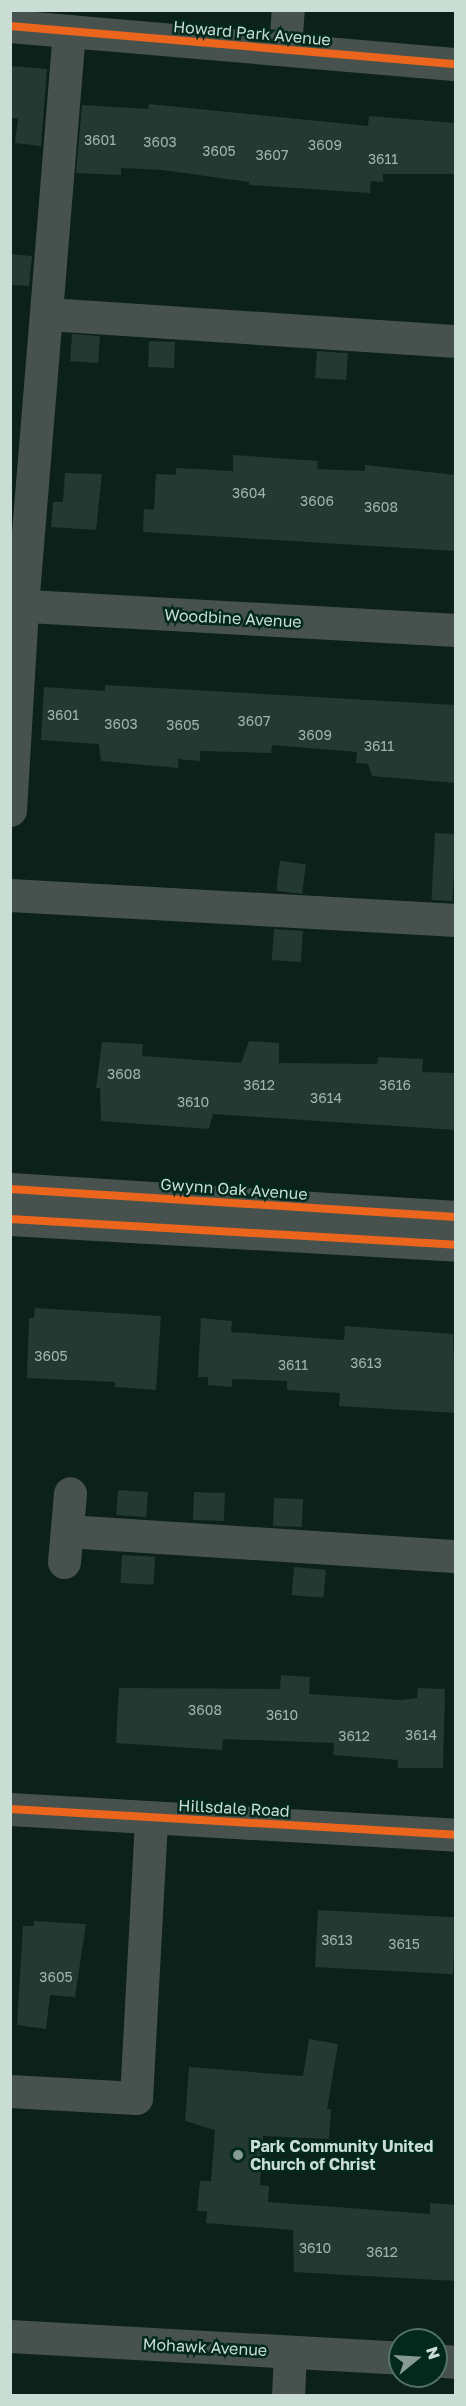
<!DOCTYPE html>
<style>
body{margin:0}
#map{position:relative;width:466px;height:2406px;overflow:hidden;background:#0b211a;font-family:"Golos Text",sans-serif}
div>[style]{position:absolute}
.building>*{inset:0;background:#253933;transform-origin:0 0}
.minor>*{height:33px;margin:-16.5px;padding:0 16.5px;transform-origin:16.5px;border-radius:16.5px;background:#47524e}
.cycleway>*{height:8px;margin:-4px;padding:0 4px;transform-origin:4px;border-radius:4px;background:#eb651d}
.dots>*{width:16px;height:16px;translate:-50% -50%;box-sizing:border-box;border:3px solid #03291d;border-radius:50%}
span{translate:-50% -50%;white-space:nowrap;text-align:center;line-height:1.15;-webkit-text-stroke:5px #03291d;paint-order:stroke}
.number-label{font-size:14px;color:#a1b4ac}
.number-label span{-webkit-text-stroke-width:0}
.street-label{font-size:16px;color:#caddd4}
.poi-label{font-size:16px;color:#caddd4;font-weight:700}
.left{translate:0 -50%;text-align:left}
.frame{position:absolute;inset:0;border:12px solid #caddd4;pointer-events:none}
.north{position:absolute;left:388px;top:2328px;width:60px;height:60px;box-sizing:border-box;background:#03291d;border:2px solid #537166;border-radius:50%;rotate:72deg;font-size:16px;font-weight:700;line-height:24px;text-align:center;color:#caddd4}
.north::after{content:'';display:block;margin:auto;width:21px;height:27px;background:#879b93;clip-path:polygon(50% 0,100% 100%,50% 72%,0 100%)}
</style>
<div id="map">
<div class="building">
<div style="clip-path:polygon(10px 66px,47px 69px,41px 146px,15px 143px,18px 118px,10px 118px)"></div>
<div style="clip-path:polygon(149px 104px,368px 126px,369px 116px,456px 123px,456px 174px,383px 174px,383px 182px,371px 181px,370px 193px,249px 185px,249px 182px,162px 170px,121px 168px,121px 175px,76px 173px,82px 105px,148px 109px)"></div>
<div style="clip-path:polygon(10px 254px,32px 256px,29px 286px,10px 285px)"></div>
<div style="left:72px;top:334px;width:28px;height:27px;rotate:4deg"></div>
<div style="left:149px;top:341px;width:26px;height:26px;rotate:2deg"></div>
<div style="left:317px;top:351px;width:31px;height:27px;rotate:4deg"></div>
<div style="clip-path:polygon(233px 455px,318px 461px,317px 469px,365px 471px,365px 465px,456px 475px,456px 551px,143px 532px,144px 509px,154px 510px,156px 474px,176px 475px,176px 468px,233px 471px)"></div>
<div style="clip-path:polygon(65px 473px,102px 474px,96px 530px,51px 527px,53px 502px,63px 502px)"></div>
<div style="clip-path:polygon(105px 685px,456px 705px,456px 783px,372px 776px,368px 764px,356px 763px,357px 752px,272px 745px,271px 753px,200px 751px,200px 761px,178px 759px,178px 768px,101px 761px,99px 744px,41px 740px,44px 687px,105px 691px)"></div>
<div style="left:435px;top:833px;width:21px;height:67px;rotate:3deg"></div>
<div style="left:280px;top:861px;width:26px;height:30px;rotate:7deg"></div>
<div style="left:274px;top:929px;width:29px;height:31px;rotate:4deg"></div>
<div style="clip-path:polygon(249px 1041px,279px 1043px,279px 1063px,377px 1064px,378px 1057px,423px 1059px,422px 1072px,456px 1073px,456px 1130px,213px 1114px,209px 1129px,101px 1121px,100px 1088px,96px 1088px,102px 1042px,143px 1044px,142px 1056px,241px 1063px)"></div>
<div style="clip-path:polygon(35px 1308px,161px 1316px,156px 1390px,115px 1387px,115px 1382px,27px 1378px,29px 1318px,34px 1318px)"></div>
<div style="clip-path:polygon(201px 1318px,232px 1321px,231px 1332px,344px 1340px,345px 1326px,453px 1334px,456px 1413px,339px 1406px,340px 1393px,287px 1390px,287px 1381px,232px 1379px,232px 1387px,208px 1385px,208px 1377px,198px 1377px)"></div>
<div style="left:118px;top:1490px;width:30px;height:25px;rotate:4deg"></div>
<div style="left:194px;top:1492px;width:31px;height:28px;rotate:2deg"></div>
<div style="left:274px;top:1498px;width:29px;height:28px;rotate:2deg"></div>
<div style="left:122px;top:1555px;width:33px;height:28px;rotate:3deg"></div>
<div style="left:294px;top:1567px;width:32px;height:28px;rotate:5deg"></div>
<div style="clip-path:polygon(281px 1675px,310px 1677px,309px 1694px,401px 1700px,417px 1698px,418px 1688px,445px 1689px,443px 1768px,398px 1768px,398px 1760px,333px 1755px,334px 1743px,223px 1739px,222px 1750px,116px 1743px,119px 1688px,280px 1689px)"></div>
<div style="left:318px;top:1910px;width:138px;height:57px;rotate:3deg"></div>
<div style="clip-path:polygon(34px 1921px,86px 1924px,75px 1997px,50px 1995px,46px 2029px,17px 2025px,23px 1926px,34px 1926px)"></div>
<div style="clip-path:polygon(309px 2039px,338px 2044px,327px 2109px,331px 2109px,329px 2139px,263px 2136px,260px 2185px,269px 2186px,268px 2202px,430px 2214px,430px 2203px,456px 2205px,456px 2281px,294px 2272px,293px 2230px,206px 2223px,207px 2211px,197px 2211px,200px 2181px,211px 2181px,215px 2130px,185px 2121px,189px 2067px,303px 2076px)"></div>
</div>
<div class="minor">
<div style="left:10px;top:26px;width:448px;rotate:4.9deg"></div>
<div style="left:285px;top:49px;width:39px;rotate:-86deg"></div>
<div style="left:48px;top:314px;width:409px;rotate:3.8deg"></div>
<div style="left:10px;top:605px;width:447px;rotate:3.2deg"></div>
<div style="left:10px;top:810px;width:204px;rotate:-86.6deg"></div>
<div style="left:22px;top:606px;width:577px;rotate:-85.33deg"></div>
<div style="left:10px;top:895px;width:447px;rotate:3.2deg"></div>
<div style="left:10px;top:1189px;width:447px;rotate:3.6deg"></div>
<div style="left:10px;top:1219px;width:447px;rotate:3.3deg"></div>
<div style="left:67px;top:1531px;width:390px;rotate:3.7deg"></div>
<div style="left:64px;top:1562px;width:69px;rotate:-85deg"></div>
<div style="left:10px;top:1809px;width:447px;rotate:3.3deg"></div>
<div style="left:10px;top:2091px;width:126px;rotate:3.2deg"></div>
<div style="left:136px;top:2098px;width:281px;rotate:-86.9deg"></div>
<div style="left:10px;top:2336px;width:391px;rotate:3.2deg"></div>
<div style="left:436px;top:2360px;width:20px;rotate:6deg"></div>
<div style="left:288px;top:2396px;width:44px;rotate:-87.4deg"></div>
</div>
<div class="cycleway">
<div style="left:10px;top:26px;width:448px;rotate:4.9deg"></div>
<div style="left:10px;top:1189px;width:447px;rotate:3.6deg"></div>
<div style="left:10px;top:1219px;width:447px;rotate:3.3deg"></div>
<div style="left:10px;top:1809px;width:447px;rotate:3.3deg"></div>
</div>
<div class="dots">
<div style="left:238px;top:2155px;background:#879b93"></div>
</div>
<div class="number-label">
<span style="left:100px;top:140px">3601</span>
<span style="left:160px;top:142px">3603</span>
<span style="left:325px;top:145px">3609</span>
<span style="left:219px;top:151px">3605</span>
<span style="left:272px;top:155px">3607</span>
<span style="left:383px;top:159px">3611</span>
<span style="left:249px;top:493px">3604</span>
<span style="left:317px;top:501px">3606</span>
<span style="left:381px;top:507px">3608</span>
<span style="left:63px;top:715px">3601</span>
<span style="left:254px;top:721px">3607</span>
<span style="left:121px;top:724px">3603</span>
<span style="left:183px;top:725px">3605</span>
<span style="left:315px;top:735px">3609</span>
<span style="left:379px;top:746px">3611</span>
<span style="left:124px;top:1074px">3608</span>
<span style="left:259px;top:1085px">3612</span>
<span style="left:395px;top:1085px">3616</span>
<span style="left:326px;top:1098px">3614</span>
<span style="left:193px;top:1102px">3610</span>
<span style="left:51px;top:1356px">3605</span>
<span style="left:366px;top:1363px">3613</span>
<span style="left:293px;top:1365px">3611</span>
<span style="left:205px;top:1710px">3608</span>
<span style="left:282px;top:1715px">3610</span>
<span style="left:421px;top:1735px">3614</span>
<span style="left:354px;top:1736px">3612</span>
<span style="left:337px;top:1940px">3613</span>
<span style="left:404px;top:1944px">3615</span>
<span style="left:56px;top:1977px">3605</span>
<span style="left:315px;top:2248px">3610</span>
<span style="left:382px;top:2252px">3612</span>
</div>
<div class="street-label">
<span style="left:252px;top:33px;rotate:5deg">Howard Park Avenue</span>
<span style="left:233px;top:618px;rotate:3deg">Woodbine Avenue</span>
<span style="left:234px;top:1189px;rotate:4deg">Gwynn Oak Avenue</span>
<span style="left:234px;top:1808px;rotate:3deg">Hillsdale Road</span>
<span style="left:205px;top:2347px;rotate:3deg">Mohawk Avenue</span>
</div>
<div class="poi-label">
<span class="left" style="left:250px;top:2155px">Park Community United<br>Church of Christ</span>
</div>
<div class="frame"></div>
<div class="north">N</div>
</div>
